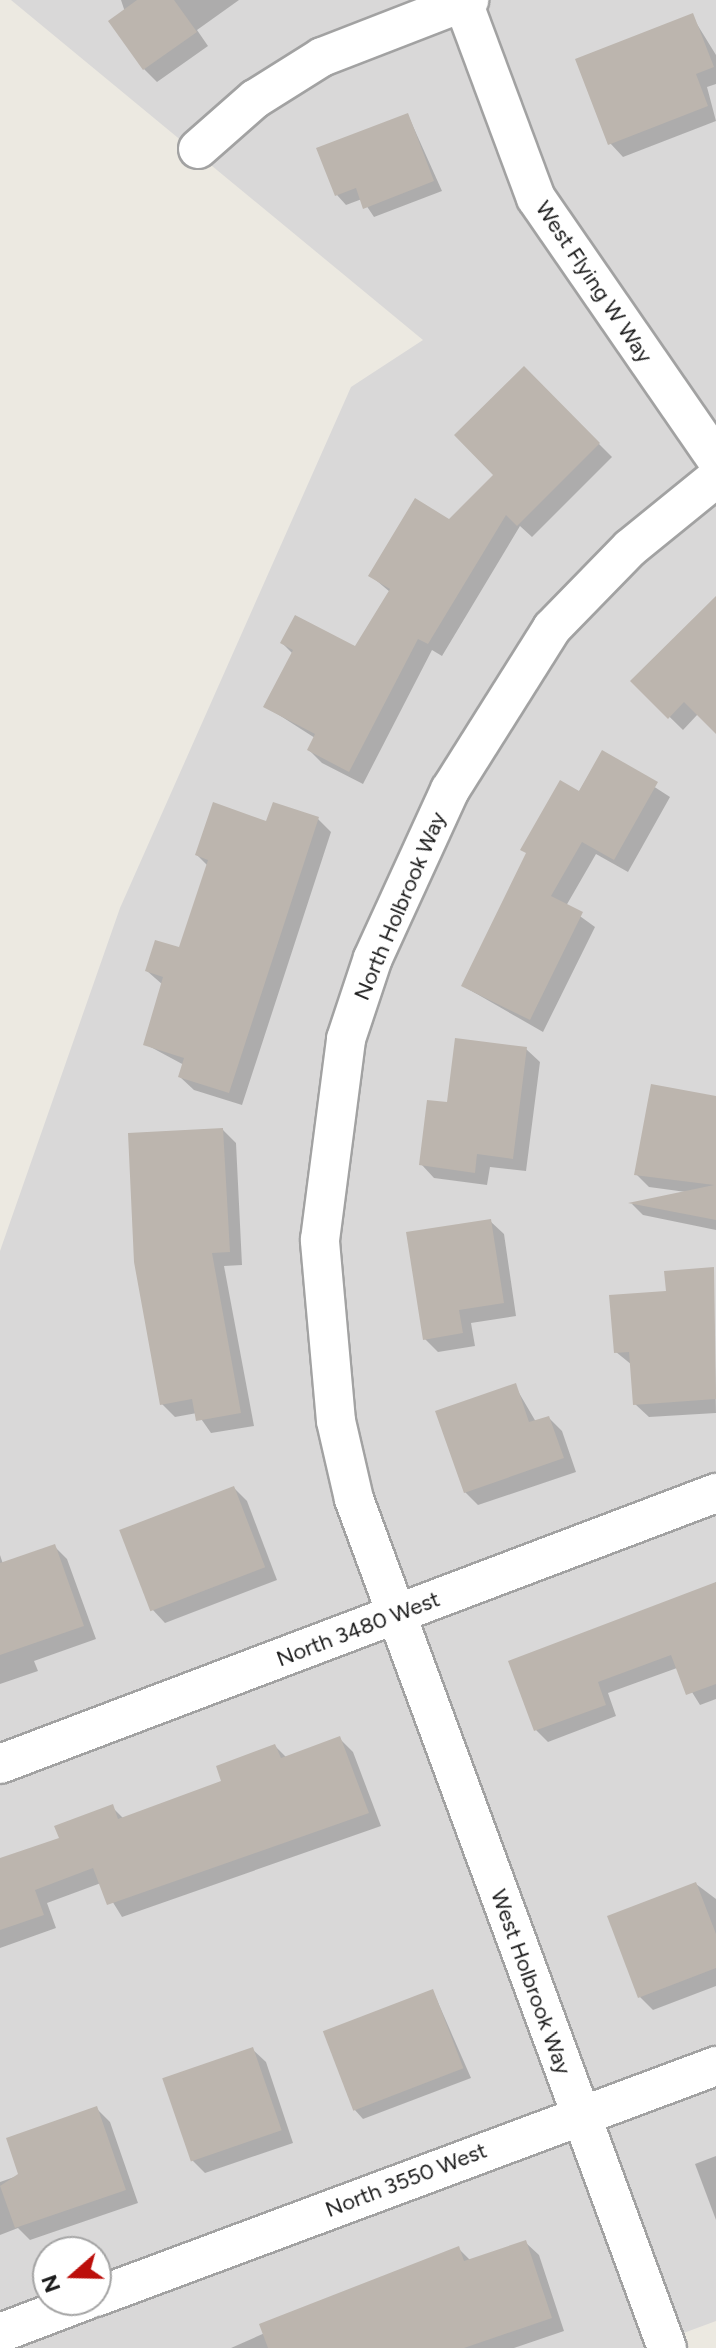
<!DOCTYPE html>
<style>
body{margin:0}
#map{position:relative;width:716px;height:2348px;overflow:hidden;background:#ece9e1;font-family:Figtree,sans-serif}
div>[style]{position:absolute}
.residential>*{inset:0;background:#d9d8d8}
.shadow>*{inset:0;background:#0003}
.building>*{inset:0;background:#bcb5ae;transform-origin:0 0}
.roads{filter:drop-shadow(2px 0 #a2a2a2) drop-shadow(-2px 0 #a2a2a2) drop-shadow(0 2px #a2a2a2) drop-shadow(0 -2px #a2a2a2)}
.minor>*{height:38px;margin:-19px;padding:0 19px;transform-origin:19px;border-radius:19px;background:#fff}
span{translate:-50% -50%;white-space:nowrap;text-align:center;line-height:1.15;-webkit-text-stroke:8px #fff;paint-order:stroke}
.street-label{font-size:22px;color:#1b1b1b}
.north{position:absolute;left:32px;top:2236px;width:80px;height:80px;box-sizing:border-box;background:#fff;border:2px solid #a4a4a4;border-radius:50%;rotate:250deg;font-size:22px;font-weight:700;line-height:32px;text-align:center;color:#1b1b1b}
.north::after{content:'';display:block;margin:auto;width:28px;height:36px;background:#bc0f0b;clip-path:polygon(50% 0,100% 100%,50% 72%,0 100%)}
</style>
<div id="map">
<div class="residential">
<div style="clip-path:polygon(evenodd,11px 0,716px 0,716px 2321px,643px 2348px,0 2348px,0 1251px,120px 908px,351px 387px,423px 340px,11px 0,48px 2252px,96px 2252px,96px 2300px,48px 2300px,48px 2252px)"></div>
</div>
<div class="shadow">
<div style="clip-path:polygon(121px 0,239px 0,197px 30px,208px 46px,157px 82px,144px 69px)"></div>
<div style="clip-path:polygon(692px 16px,716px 55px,716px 84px,707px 87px,716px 121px,623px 157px,610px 143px)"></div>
<div style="clip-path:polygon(408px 115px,442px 191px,374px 217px,362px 199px,346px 205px,337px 195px)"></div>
<div style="clip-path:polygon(524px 369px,612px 457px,532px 537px,520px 526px,442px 656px,432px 650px,363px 784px,322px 763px,309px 750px,315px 738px,265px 706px,293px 654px,282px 643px,355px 648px,390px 592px,371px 576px,450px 522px,496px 475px)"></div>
<div style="clip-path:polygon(716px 599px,716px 731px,698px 714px,683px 730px,633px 681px)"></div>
<div style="clip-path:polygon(602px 753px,670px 797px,628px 872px,596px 854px,566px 906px,595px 927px,543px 1032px,463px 986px)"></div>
<div style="clip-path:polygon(318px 819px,331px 832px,242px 1105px,194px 1090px,180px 1077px,184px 1065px,145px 1044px,163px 985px,147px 971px,180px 950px,208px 866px,197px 855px,268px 823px)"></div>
<div style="clip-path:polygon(526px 1049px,540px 1062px,526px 1171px,490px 1167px,487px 1185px,434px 1178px,421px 1164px,449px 1105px)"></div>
<div style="clip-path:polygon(716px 1098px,716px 1230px,643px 1215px,632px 1204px,686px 1192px,649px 1187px,636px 1174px)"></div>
<div style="clip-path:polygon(223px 1130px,236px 1143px,242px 1265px,224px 1266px,254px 1426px,211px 1433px,197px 1413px,175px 1417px,162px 1404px)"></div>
<div style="clip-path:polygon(490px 1221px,504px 1234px,516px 1316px,471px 1323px,475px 1346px,438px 1352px,425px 1339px)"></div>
<div style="clip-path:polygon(713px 1269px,716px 1413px,649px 1417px,635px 1404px,632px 1365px,616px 1352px,668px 1293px)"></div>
<div style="clip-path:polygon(515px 1386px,536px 1422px,549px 1418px,562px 1431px,576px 1472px,478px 1505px,465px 1492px)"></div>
<div style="clip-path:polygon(234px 1488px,247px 1501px,277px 1580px,165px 1623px,152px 1609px)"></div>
<div style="clip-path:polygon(54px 1546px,67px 1559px,96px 1639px,34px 1661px,38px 1671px,0 1684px,0 1555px,3px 1564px)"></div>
<div style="clip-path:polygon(716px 1582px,716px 1699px,700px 1705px,677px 1668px,608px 1693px,616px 1716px,548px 1742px,536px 1730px)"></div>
<div style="clip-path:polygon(340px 1739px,353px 1752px,381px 1826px,122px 1917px,101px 1883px,47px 1903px,56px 1928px,0 1948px,0 1885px,112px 1807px,124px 1819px,224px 1782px,275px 1746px,287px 1758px)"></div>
<div style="clip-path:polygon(696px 1884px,716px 1899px,716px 1986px,653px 2010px,640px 1997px)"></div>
<div style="clip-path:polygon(433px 1991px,471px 2078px,363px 2119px,354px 2109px)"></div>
<div style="clip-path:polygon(252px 2049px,266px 2062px,293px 2143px,205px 2173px,192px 2160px)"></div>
<div style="clip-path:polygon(97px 2109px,110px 2122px,138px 2203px,30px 2240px,18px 2228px,0 2235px,0 2182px,20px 2175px)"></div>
<div style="clip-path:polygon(716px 2156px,716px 2220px,695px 2164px)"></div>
<div style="clip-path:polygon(525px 2242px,539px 2255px,564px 2331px,514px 2348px,231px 2348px,458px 2248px,471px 2261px)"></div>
</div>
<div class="building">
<div style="clip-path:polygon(137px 0,174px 0,197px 32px,143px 70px,108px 21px)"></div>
<div style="clip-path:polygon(693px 13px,714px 67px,696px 74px,708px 106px,608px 145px,575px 59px)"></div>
<div style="clip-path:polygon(408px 113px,434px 181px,363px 209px,356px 188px,335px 196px,316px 148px)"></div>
<div style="clip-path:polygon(524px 366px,600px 443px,517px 526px,506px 515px,428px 644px,418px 639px,349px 772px,307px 750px,315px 734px,263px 707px,293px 650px,280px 643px,295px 615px,355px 646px,390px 589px,368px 576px,415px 498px,449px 519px,493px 475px,454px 435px)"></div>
<div style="clip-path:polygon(716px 596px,716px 734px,684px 702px,668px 719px,630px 681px)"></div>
<div style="clip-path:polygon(602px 750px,658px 782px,614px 860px,582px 842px,551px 896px,583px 912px,530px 1020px,461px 986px,526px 853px,520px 850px,560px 780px,579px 791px)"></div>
<div style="clip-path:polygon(213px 802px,266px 821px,273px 802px,319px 817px,229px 1093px,178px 1077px,184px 1058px,143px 1045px,163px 977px,145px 971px,155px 940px,179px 947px,208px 860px,195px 855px)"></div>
<div style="clip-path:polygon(455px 1038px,527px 1047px,513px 1159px,477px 1154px,475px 1173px,419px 1165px,427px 1100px,447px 1102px)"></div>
<div style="clip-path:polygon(651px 1084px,716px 1096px,716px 1220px,628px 1203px,714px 1185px,634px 1175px)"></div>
<div style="clip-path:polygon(223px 1128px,230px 1252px,212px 1253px,241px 1413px,196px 1421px,192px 1399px,160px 1405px,134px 1262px,128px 1133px)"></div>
<div style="clip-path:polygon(491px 1219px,504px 1303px,459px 1310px,463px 1333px,423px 1340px,406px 1232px)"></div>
<div style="clip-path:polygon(714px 1267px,716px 1399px,633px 1405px,629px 1352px,614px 1353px,609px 1295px,666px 1291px,664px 1271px)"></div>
<div style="clip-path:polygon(516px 1383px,529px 1422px,549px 1416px,564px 1458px,464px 1493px,435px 1411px)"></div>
<div style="left:234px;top:1486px;width:87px;height:123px;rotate:69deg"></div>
<div style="clip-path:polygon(55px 1544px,84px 1626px,0 1655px,0 1563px)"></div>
<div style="clip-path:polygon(716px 1582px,716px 1684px,686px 1695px,671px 1655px,598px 1682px,606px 1705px,534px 1731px,508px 1661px)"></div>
<div style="clip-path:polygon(340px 1736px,369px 1813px,107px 1905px,93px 1868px,35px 1890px,44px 1915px,0 1930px,0 1858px,59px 1838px,54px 1826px,113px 1804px,118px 1819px,221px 1781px,216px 1766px,275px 1744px,281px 1758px)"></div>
<div style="clip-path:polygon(696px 1882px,716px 1934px,716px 1968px,638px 1998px,607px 1916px)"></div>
<div style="left:433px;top:1989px;width:85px;height:118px;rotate:69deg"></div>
<div style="left:253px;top:2047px;width:88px;height:96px;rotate:71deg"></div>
<div style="clip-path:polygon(97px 2106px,126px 2190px,15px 2228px,0 2186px,18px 2174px,6px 2138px)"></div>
<div style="clip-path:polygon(526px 2240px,552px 2318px,464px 2348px,268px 2348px,259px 2324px,459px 2246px,464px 2261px)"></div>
</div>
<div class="roads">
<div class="minor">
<div style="left:463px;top:2px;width:209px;rotate:69.6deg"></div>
<div style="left:536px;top:198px;width:317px;rotate:55.4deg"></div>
<div style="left:198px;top:149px;width:76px;rotate:-41.3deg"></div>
<div style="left:255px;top:99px;width:79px;rotate:-32.1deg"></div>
<div style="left:322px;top:57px;width:158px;rotate:-21.2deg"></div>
<div style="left:0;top:1764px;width:766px;rotate:-20.73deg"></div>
<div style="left:96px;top:2297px;width:662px;rotate:-20.43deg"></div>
<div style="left:0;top:2333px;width:93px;rotate:-20.8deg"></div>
<div style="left:667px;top:2348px;width:905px;rotate:-110.24deg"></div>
<div style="left:354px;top:1499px;width:80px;rotate:-103deg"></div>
<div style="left:336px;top:1421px;width:182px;rotate:-95.1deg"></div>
<div style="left:320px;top:1240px;width:203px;rotate:-82.6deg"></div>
<div style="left:346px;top:1039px;width:85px;rotate:-71.6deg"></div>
<div style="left:373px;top:958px;width:185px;rotate:-65.4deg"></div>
<div style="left:450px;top:790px;width:191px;rotate:-57.8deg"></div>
<div style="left:552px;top:628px;width:112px;rotate:-45.7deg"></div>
<div style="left:630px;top:548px;width:111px;rotate:-39.1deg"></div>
</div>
</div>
<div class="street-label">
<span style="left:594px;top:282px;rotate:56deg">West Flying W Way</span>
<span style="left:400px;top:906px;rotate:-67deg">North Holbrook Way</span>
<span style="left:358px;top:1629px;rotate:-21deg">North 3480 West</span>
<span style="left:531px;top:1982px;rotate:70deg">West Holbrook Way</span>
<span style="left:406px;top:2180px;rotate:-21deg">North 3550 West</span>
</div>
<div class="north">N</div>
</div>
